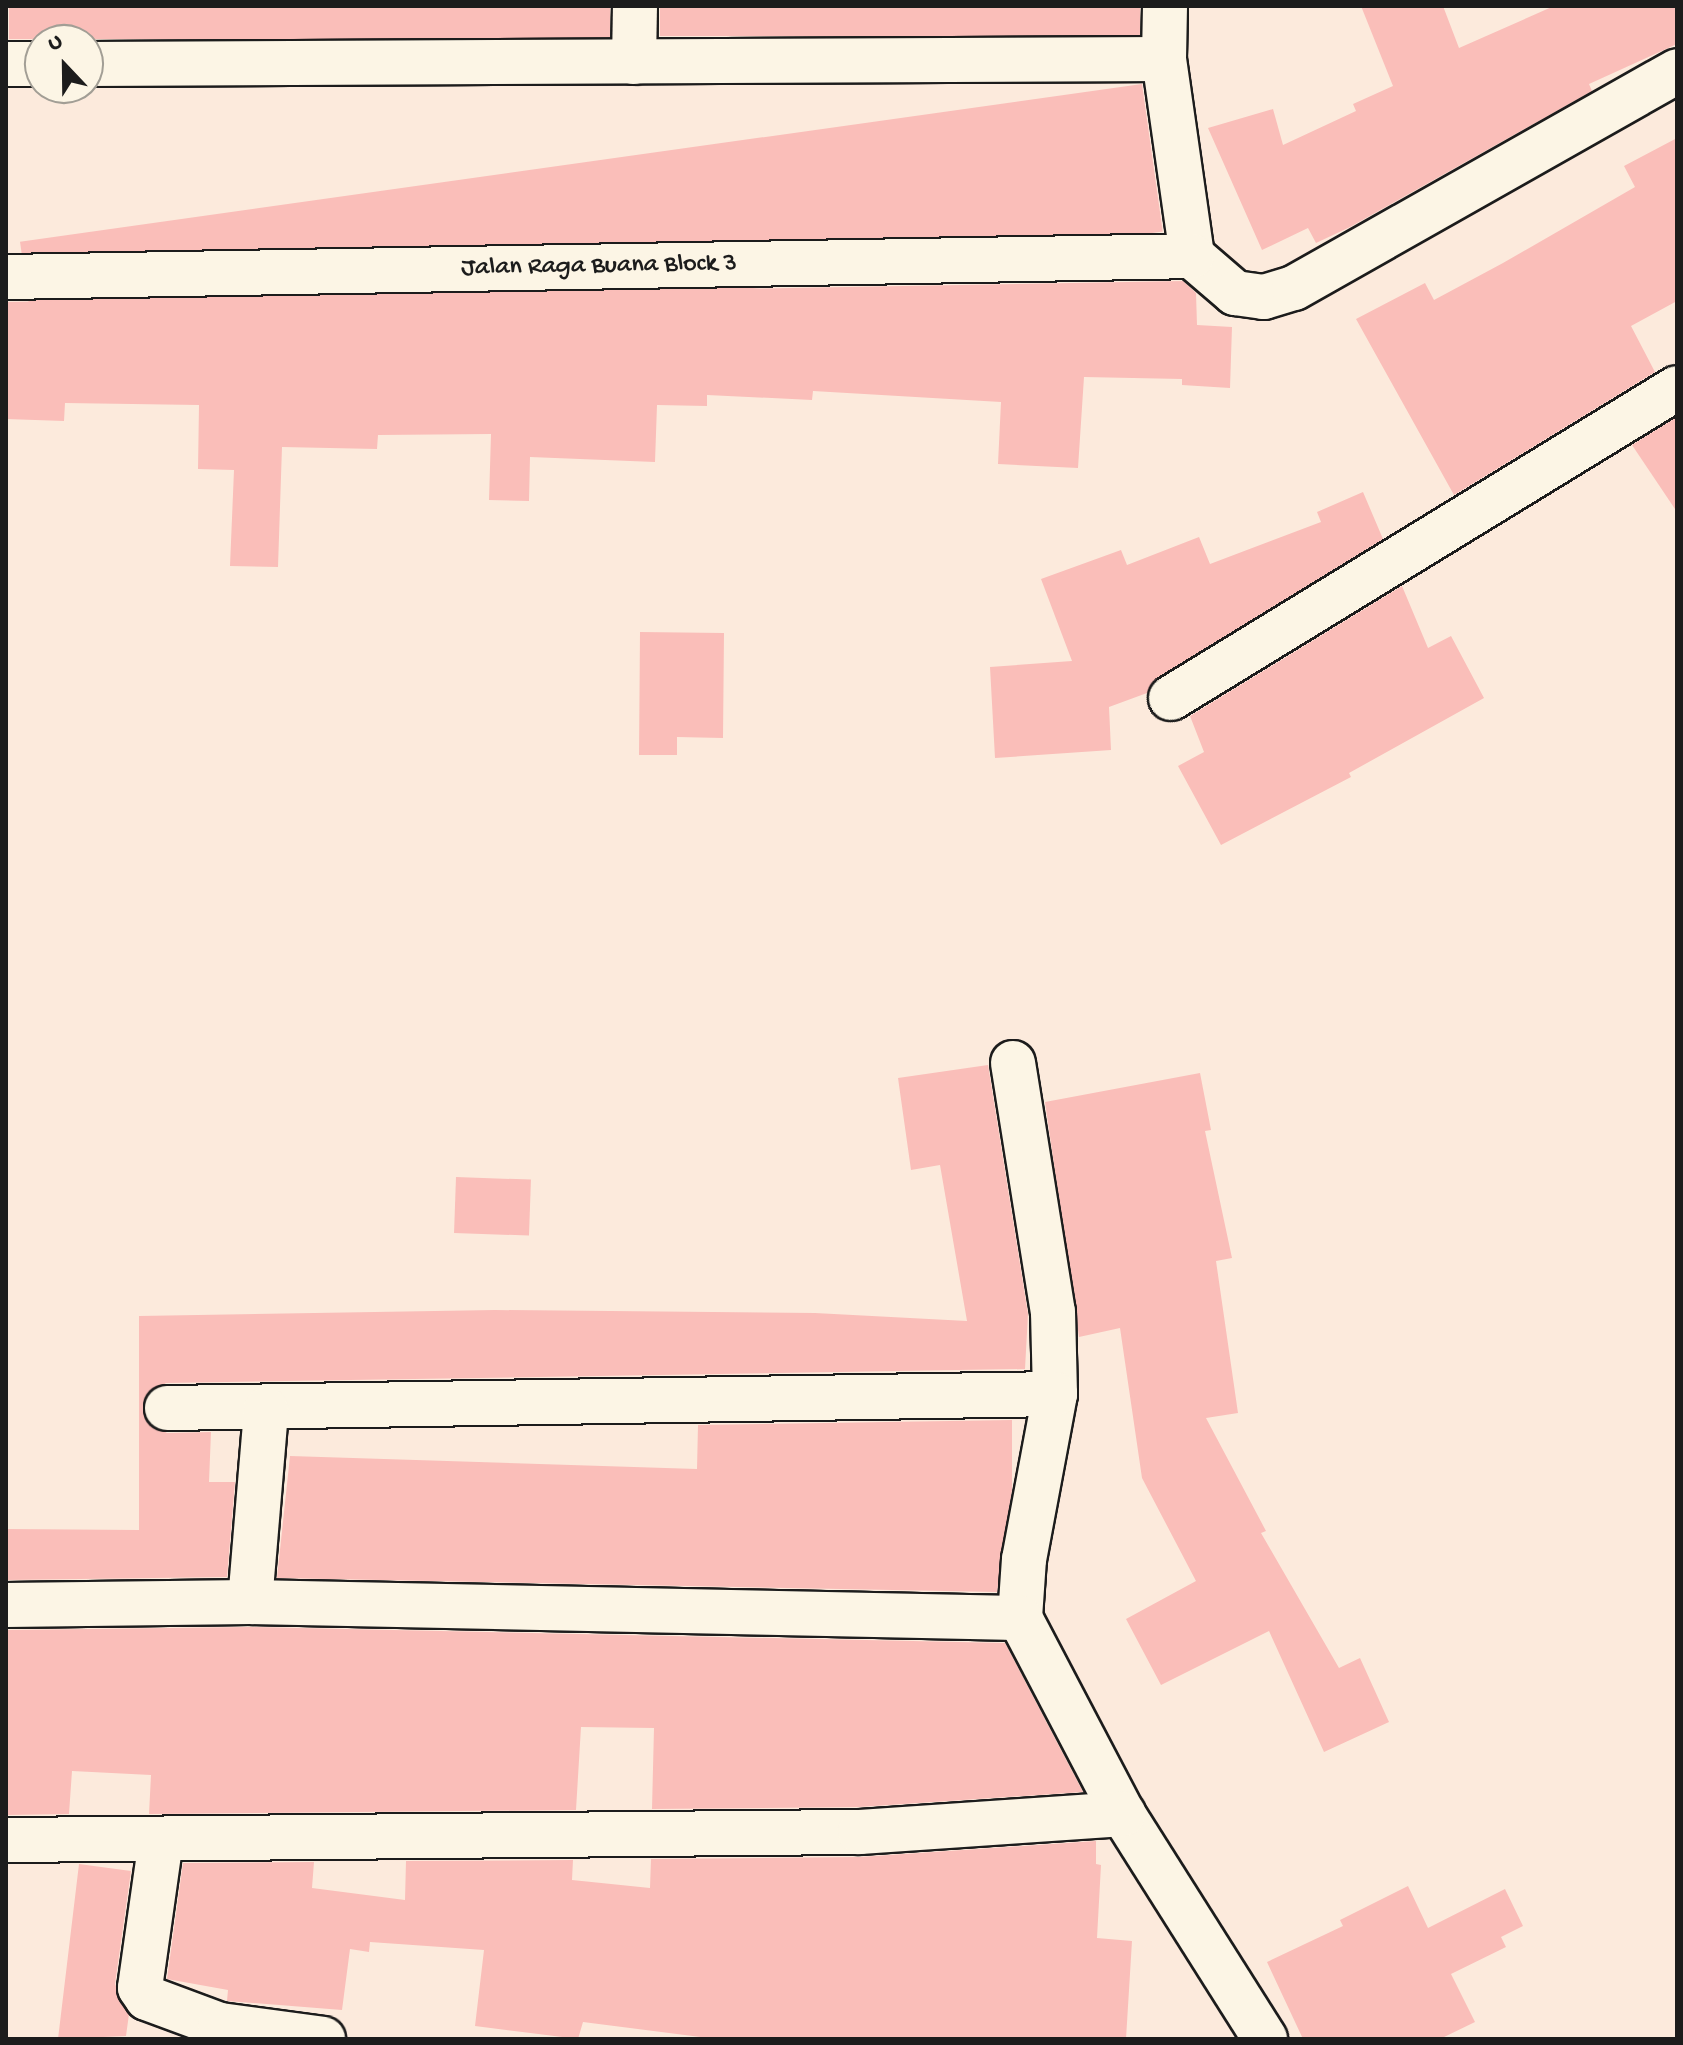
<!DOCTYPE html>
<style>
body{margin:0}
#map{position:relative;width:1683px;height:2045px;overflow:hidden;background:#fceadc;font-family:"Gochi Hand",sans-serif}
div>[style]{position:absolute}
.building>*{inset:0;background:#fabeb9;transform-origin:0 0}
.roads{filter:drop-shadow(2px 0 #1c1c1c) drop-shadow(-2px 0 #1c1c1c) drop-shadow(0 2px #1c1c1c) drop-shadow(0 -2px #1c1c1c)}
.minor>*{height:44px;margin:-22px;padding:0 22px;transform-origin:22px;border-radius:22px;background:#fcf5e5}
span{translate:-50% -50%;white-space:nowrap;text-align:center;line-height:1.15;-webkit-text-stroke:8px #fcf5e5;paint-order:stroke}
.street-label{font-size:26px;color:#1c1c1c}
.frame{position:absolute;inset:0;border:8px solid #1c1c1c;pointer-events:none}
.north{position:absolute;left:24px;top:24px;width:80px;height:80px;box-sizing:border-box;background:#fcf5e5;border:2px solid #a29e95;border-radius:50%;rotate:338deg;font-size:22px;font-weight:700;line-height:32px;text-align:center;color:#1c1c1c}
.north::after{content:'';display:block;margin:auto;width:28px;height:36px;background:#1c1c1c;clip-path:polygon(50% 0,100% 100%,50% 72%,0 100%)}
</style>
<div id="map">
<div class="building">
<div style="left:9px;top:6px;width:601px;height:33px"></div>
<div style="left:660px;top:6px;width:480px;height:30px"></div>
<div style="clip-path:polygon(1361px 6px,1443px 6px,1459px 48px,1554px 6px,1677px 6px,1677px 44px,1589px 84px,1592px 91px,1350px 227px,1316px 243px,1308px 228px,1262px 250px,1208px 128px,1273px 109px,1283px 145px,1356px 111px,1353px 104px,1393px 86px)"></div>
<div style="left:1142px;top:84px;width:149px;height:1133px;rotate:82deg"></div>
<div style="clip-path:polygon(1677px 138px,1677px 301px,1631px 326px,1655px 372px,1454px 495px,1356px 319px,1425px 283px,1434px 300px,1503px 263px,1635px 187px,1624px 166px)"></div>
<div style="clip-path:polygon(1183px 281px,1196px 293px,1197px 325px,1232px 327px,1230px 388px,1182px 385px,1182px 379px,1084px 377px,1078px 468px,998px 464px,1001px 402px,813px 391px,812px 400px,707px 395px,707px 406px,657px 405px,655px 462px,530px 457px,529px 501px,489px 500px,491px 434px,378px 435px,377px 449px,282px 447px,278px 567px,230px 566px,234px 470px,198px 469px,199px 405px,65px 403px,64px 421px,6px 419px,6px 302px)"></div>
<div style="clip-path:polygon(1677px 417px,1677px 512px,1632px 445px)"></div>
<div style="clip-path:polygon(1363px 492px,1383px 539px,1158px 677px,1147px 693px,1109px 707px,1111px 750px,995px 758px,990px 667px,1072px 661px,1041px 579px,1121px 550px,1127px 565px,1199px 537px,1210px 564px,1321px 522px,1317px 512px)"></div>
<div style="clip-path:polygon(1402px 586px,1428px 648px,1451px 636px,1484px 698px,1349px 773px,1351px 777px,1221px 845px,1178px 766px,1204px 752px,1190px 716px)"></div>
<div style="clip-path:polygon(640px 632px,724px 633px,723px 738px,677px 737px,677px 755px,639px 755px)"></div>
<div style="clip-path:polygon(988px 1065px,1028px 1314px,1025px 1369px,166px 1383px,145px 1397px,146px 1421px,167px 1433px,211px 1432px,209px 1482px,235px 1482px,227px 1577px,6px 1580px,6px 1529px,139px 1530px,139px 1316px,495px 1310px,815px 1313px,967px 1321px,940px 1165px,911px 1170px,898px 1078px)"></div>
<div style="clip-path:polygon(1200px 1073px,1211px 1130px,1205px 1131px,1232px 1258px,1216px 1261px,1238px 1413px,1206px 1418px,1266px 1531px,1261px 1533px,1339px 1668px,1360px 1658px,1389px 1722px,1324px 1752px,1269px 1631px,1161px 1685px,1126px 1619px,1196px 1581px,1142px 1478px,1120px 1328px,1079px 1337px,1045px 1102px)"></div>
<div style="left:456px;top:1177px;width:75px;height:56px;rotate:2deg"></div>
<div style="clip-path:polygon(1012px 1420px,1012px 1490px,997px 1592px,277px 1578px,290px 1456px,697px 1469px,698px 1425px)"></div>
<div style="clip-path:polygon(250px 1627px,1005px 1643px,1083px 1792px,859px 1807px,652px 1809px,654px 1728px,581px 1727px,576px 1810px,149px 1814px,151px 1775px,72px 1771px,69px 1814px,6px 1815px,6px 1630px)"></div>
<div style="clip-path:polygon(1096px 1841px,1096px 1864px,1101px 1865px,1097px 1938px,1132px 1941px,1126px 2039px,716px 2039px,583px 2022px,578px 2039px,475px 2026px,484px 1950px,370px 1942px,369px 1952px,350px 1949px,342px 2010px,227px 2001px,228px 1990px,167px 1979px,183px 1863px,314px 1862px,312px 1888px,405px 1900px,406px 1861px,573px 1860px,572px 1880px,650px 1888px,651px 1859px,860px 1857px)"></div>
<div style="clip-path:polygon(79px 1864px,131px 1871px,115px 1984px,129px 2014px,126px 2036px,58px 2039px)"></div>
<div style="clip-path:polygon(1408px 1886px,1428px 1928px,1505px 1889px,1523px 1926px,1501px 1937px,1506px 1947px,1451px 1974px,1475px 2022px,1440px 2039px,1303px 2039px,1267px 1962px,1343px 1926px,1340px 1920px)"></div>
</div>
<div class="roads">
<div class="minor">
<div style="left:1165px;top:6px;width:53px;rotate:91.1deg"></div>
<div style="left:1164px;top:59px;width:199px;rotate:81.9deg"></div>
<div style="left:1192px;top:256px;width:57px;rotate:40.7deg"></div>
<div style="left:1235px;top:293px;width:29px;rotate:8deg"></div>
<div style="left:1264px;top:297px;width:31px;rotate:-17deg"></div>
<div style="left:1294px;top:288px;width:440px;rotate:-29.5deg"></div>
<div style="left:634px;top:62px;width:56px;rotate:-89deg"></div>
<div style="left:6px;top:64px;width:34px"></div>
<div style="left:88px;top:64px;width:1076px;rotate:-0.27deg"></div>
<div style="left:6px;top:277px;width:1186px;rotate:-1.01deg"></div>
<div style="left:1171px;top:698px;width:593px;rotate:-31.49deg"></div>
<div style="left:1013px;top:1063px;width:252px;rotate:80.9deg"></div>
<div style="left:1053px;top:1312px;width:82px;rotate:88.6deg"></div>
<div style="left:1055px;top:1394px;width:168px;rotate:100.6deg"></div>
<div style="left:1024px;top:1559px;width:59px;rotate:93.9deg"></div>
<div style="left:1020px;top:1618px;width:221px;rotate:62.3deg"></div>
<div style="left:1123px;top:1814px;width:266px;rotate:57.7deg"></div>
<div style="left:167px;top:1408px;width:888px;rotate:-0.9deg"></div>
<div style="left:250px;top:1602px;width:193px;rotate:-85.2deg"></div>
<div style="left:6px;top:1605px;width:244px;rotate:-0.7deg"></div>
<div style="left:250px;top:1602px;width:770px;rotate:1.19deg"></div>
<div style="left:6px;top:1840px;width:854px;rotate:-0.54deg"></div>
<div style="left:860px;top:1832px;width:264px;rotate:-3.9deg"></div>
<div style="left:161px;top:1840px;width:149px;rotate:98.1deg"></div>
<div style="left:140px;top:1988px;width:12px;rotate:55deg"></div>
<div style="left:147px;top:1998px;width:78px;rotate:20.3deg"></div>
<div style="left:220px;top:2025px;width:104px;rotate:7.7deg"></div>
</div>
</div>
<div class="street-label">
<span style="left:599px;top:267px;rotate:-1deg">Jalan Raga Buana Block 3</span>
</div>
<div class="frame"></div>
<div class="north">U</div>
</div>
